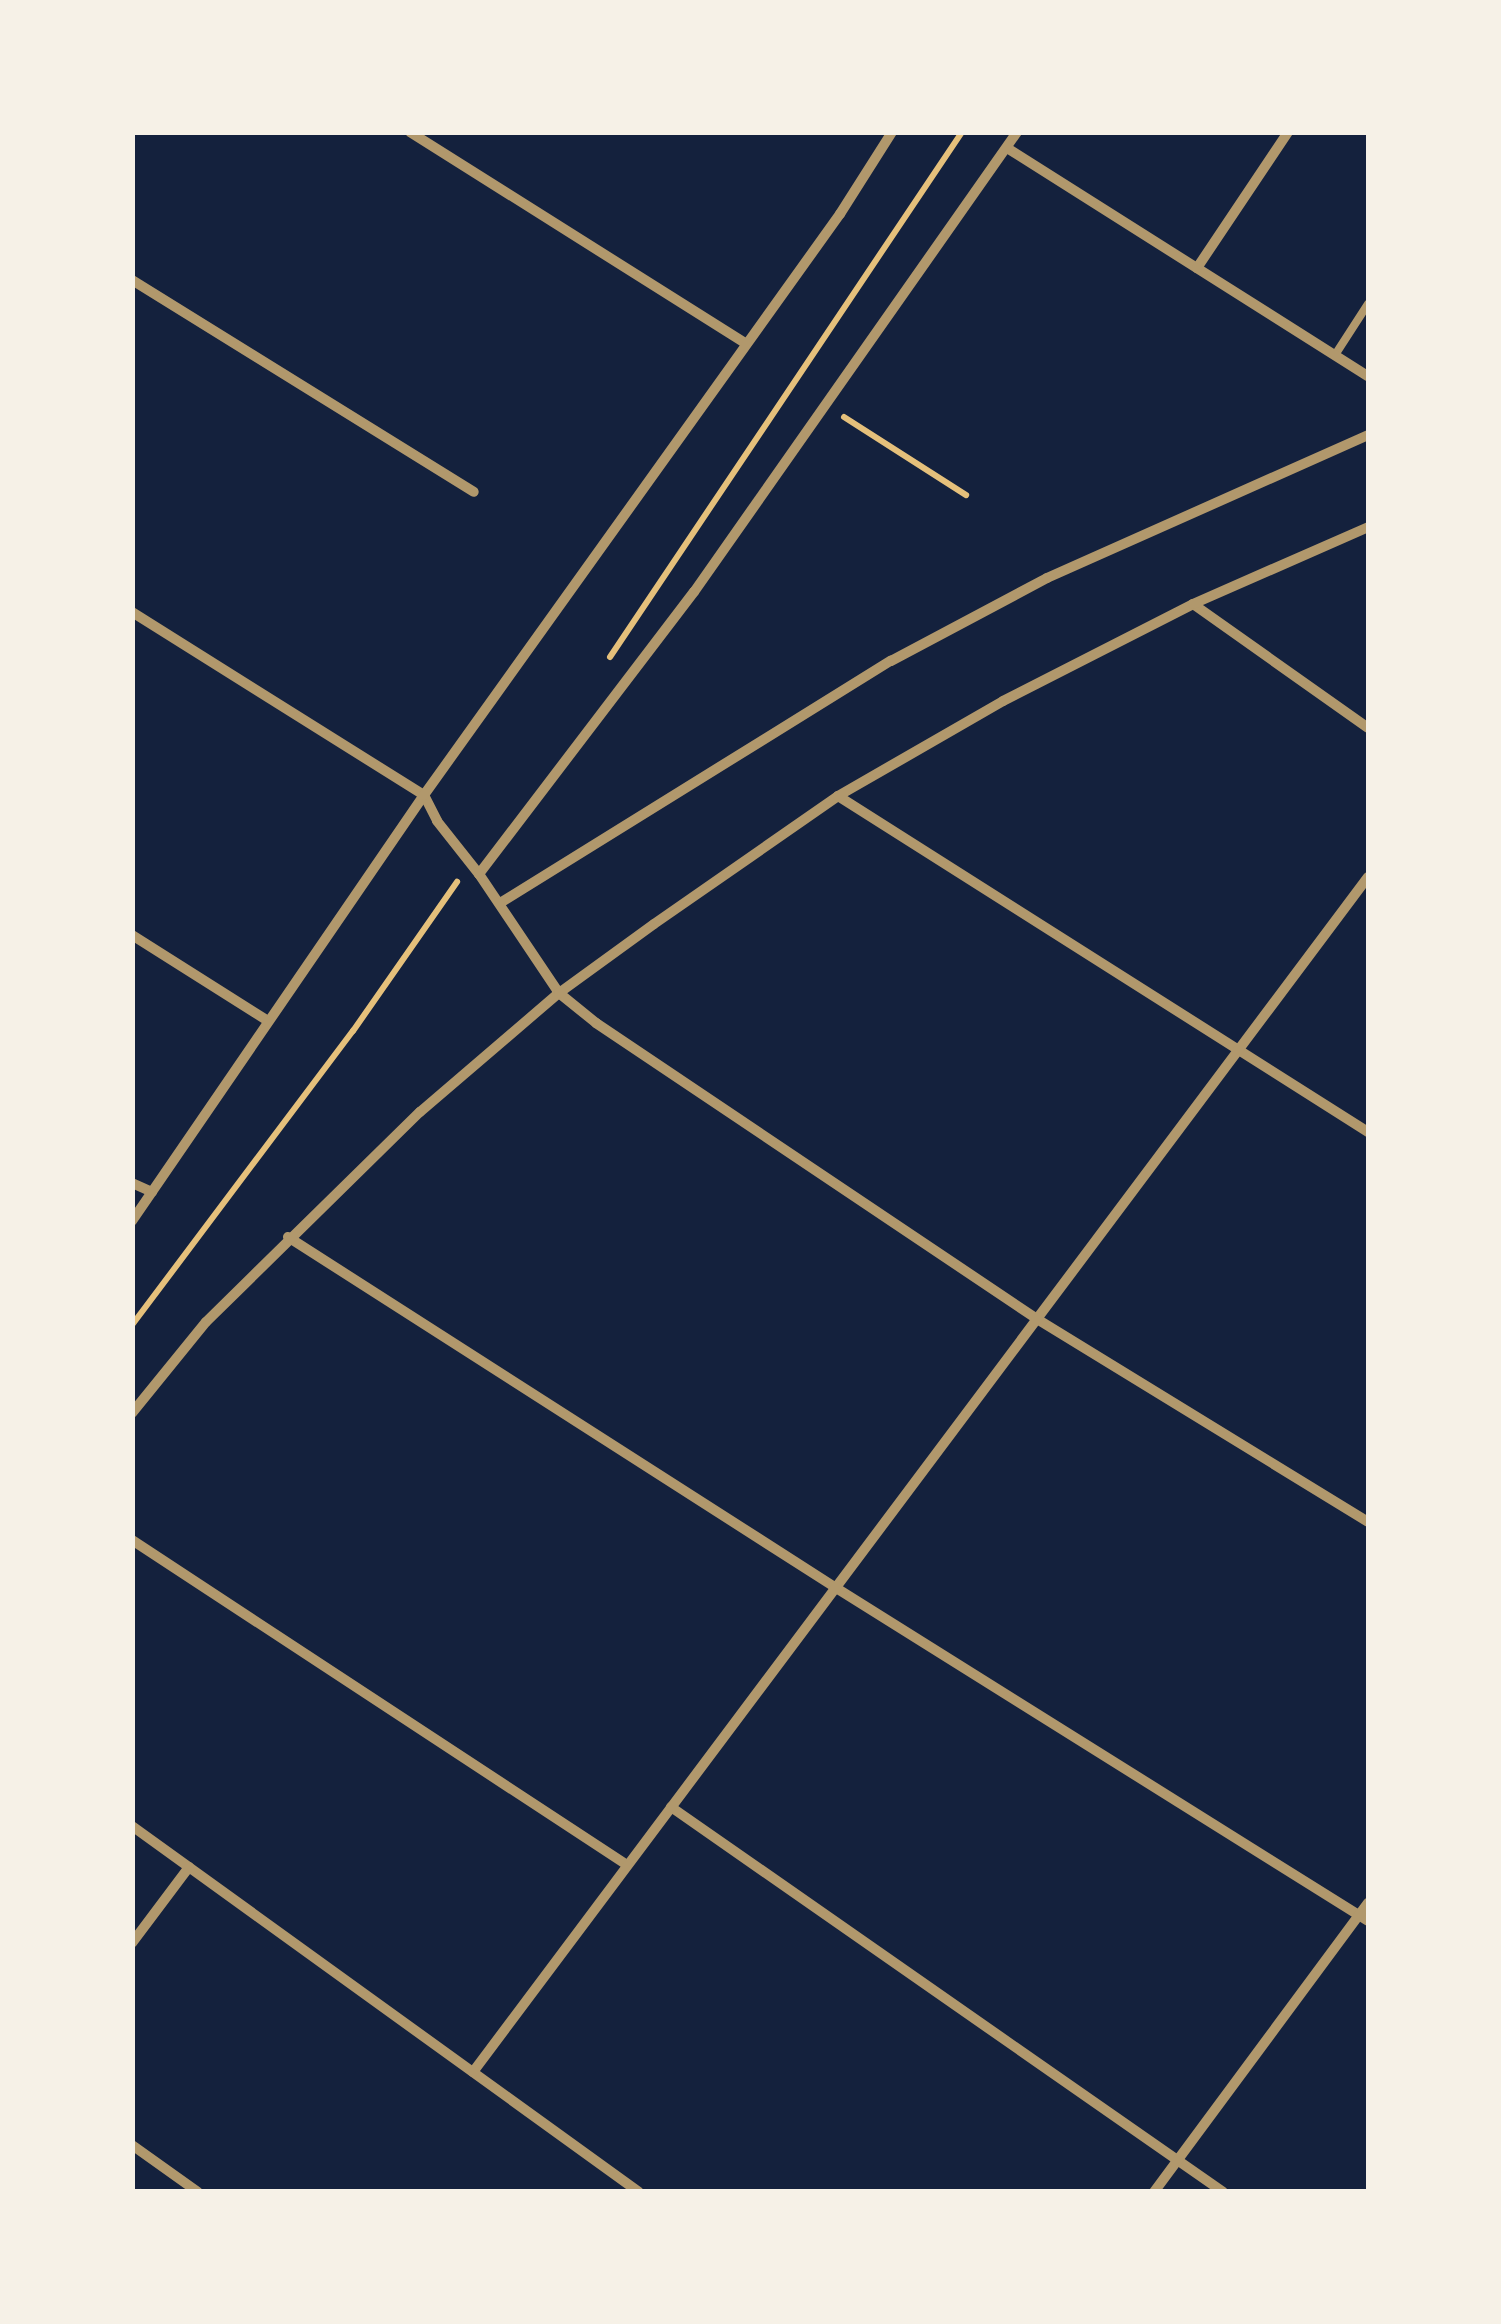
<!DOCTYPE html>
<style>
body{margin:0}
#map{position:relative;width:1501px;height:2324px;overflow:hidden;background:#14213d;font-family:"Space Grotesk",sans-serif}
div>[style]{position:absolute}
.path>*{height:6px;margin:-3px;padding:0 3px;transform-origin:3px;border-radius:3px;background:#e5c07b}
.service>*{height:8px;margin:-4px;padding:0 4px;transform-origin:4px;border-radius:4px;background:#b1986c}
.minor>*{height:10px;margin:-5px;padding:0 5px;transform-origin:5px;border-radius:5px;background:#b1986c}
span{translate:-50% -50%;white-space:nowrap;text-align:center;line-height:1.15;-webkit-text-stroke:8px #f6f1e7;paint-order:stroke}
.frame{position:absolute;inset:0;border:135px solid #f6f1e7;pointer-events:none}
</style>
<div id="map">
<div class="path">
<div style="left:844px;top:417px;width:145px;rotate:32.6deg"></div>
<div style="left:610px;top:657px;width:632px;rotate:-56.16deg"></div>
<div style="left:132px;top:1325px;width:368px;rotate:-53.1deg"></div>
<div style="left:353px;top:1031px;width:182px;rotate:-55.1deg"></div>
</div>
<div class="service">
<div style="left:1335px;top:355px;width:61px;rotate:-57.1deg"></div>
</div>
<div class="minor">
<div style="left:410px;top:132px;width:395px;rotate:32.2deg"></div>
<div style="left:1007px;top:148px;width:427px;rotate:32.3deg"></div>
<div style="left:1197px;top:268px;width:164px;rotate:-56.2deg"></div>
<div style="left:132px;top:280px;width:402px;rotate:31.8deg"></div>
<div style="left:1193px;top:604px;width:214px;rotate:35.3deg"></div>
<div style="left:132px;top:612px;width:345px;rotate:32.1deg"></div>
<div style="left:424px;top:795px;width:29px;rotate:63deg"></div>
<div style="left:437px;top:821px;width:68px;rotate:51.6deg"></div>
<div style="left:479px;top:874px;width:143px;rotate:56.1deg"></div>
<div style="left:559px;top:993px;width:48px;rotate:39deg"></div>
<div style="left:596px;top:1023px;width:531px;rotate:33.87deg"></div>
<div style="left:1037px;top:1319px;width:388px;rotate:31.5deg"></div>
<div style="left:838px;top:796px;width:628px;rotate:32.37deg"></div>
<div style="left:479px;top:874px;width:355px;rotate:-52.7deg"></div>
<div style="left:694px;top:592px;width:562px;rotate:-54.92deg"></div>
<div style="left:500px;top:903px;width:460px;rotate:-31.8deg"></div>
<div style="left:891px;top:661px;width:177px;rotate:-28deg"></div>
<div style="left:1047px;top:578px;width:351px;rotate:-24deg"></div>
<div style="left:132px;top:935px;width:161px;rotate:32.3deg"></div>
<div style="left:132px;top:1183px;width:22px;rotate:24deg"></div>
<div style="left:132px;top:1221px;width:516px;rotate:-55.57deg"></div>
<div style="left:424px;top:795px;width:715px;rotate:-54.4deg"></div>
<div style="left:840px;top:214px;width:97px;rotate:-57.6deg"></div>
<div style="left:288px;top:1237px;width:647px;rotate:32.63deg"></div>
<div style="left:833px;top:1586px;width:631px;rotate:32.05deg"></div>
<div style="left:132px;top:1413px;width:117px;rotate:-50.9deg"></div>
<div style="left:206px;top:1322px;width:300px;rotate:-44.5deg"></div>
<div style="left:420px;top:1112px;width:183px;rotate:-40.6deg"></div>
<div style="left:559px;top:993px;width:117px;rotate:-36deg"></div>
<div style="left:654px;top:924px;width:224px;rotate:-34.8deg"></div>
<div style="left:838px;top:796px;width:190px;rotate:-29.9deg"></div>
<div style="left:1003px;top:701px;width:213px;rotate:-27deg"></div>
<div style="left:1193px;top:604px;width:191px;rotate:-23.7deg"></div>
<div style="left:132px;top:1540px;width:592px;rotate:33.29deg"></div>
<div style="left:671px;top:1807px;width:673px;rotate:34.89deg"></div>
<div style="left:132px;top:1826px;width:625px;rotate:35.83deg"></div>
<div style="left:132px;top:1943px;width:95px;rotate:-53.1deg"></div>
<div style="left:473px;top:2072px;width:1493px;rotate:-53.17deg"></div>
<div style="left:132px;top:2145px;width:81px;rotate:35.5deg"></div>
<div style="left:1154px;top:2192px;width:360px;rotate:-53.5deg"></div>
</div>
<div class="frame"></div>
</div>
